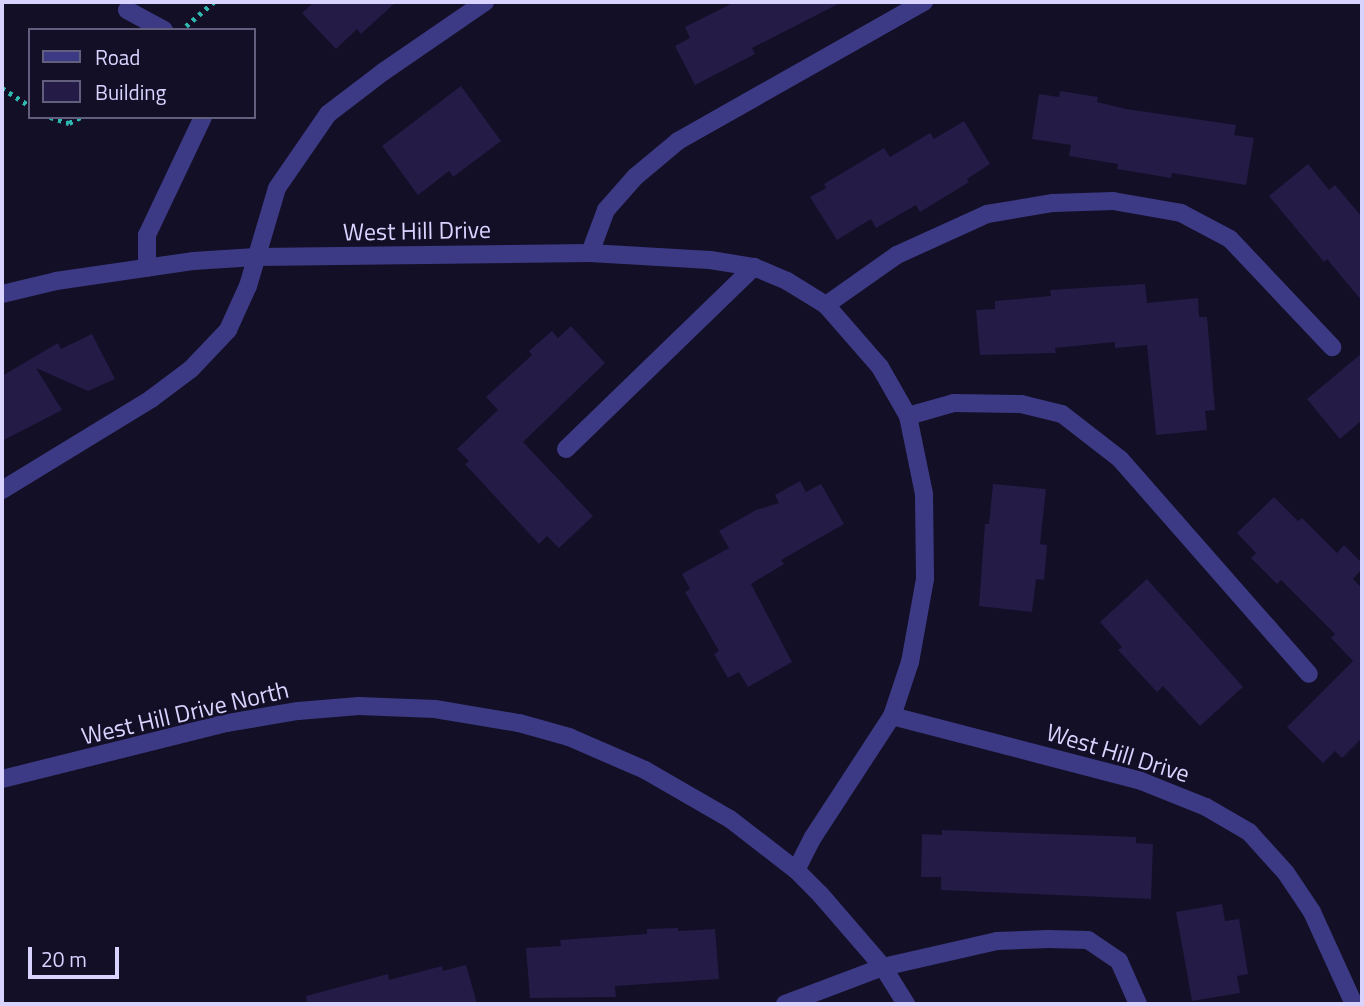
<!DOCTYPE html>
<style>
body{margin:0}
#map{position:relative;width:1364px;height:1006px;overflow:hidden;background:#130f26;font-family:"Titillium Web",sans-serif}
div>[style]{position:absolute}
.building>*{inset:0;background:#241b47}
.path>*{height:4.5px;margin-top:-2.25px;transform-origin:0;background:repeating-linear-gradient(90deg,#2fb8b0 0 3.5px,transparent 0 8.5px)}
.minor>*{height:18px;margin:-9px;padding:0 9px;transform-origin:9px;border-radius:9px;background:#3d3a85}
span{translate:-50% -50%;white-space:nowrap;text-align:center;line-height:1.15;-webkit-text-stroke:5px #130f26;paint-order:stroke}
.street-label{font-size:24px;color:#d9d4ff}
.frame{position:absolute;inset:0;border:4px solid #d9d4ff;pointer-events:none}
.legend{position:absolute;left:28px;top:28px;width:228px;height:91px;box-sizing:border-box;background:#130f26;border:2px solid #625e7d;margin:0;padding:9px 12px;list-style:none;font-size:21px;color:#d9d4ff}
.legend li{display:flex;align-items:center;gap:14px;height:35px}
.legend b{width:35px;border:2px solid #625e7d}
.scale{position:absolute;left:28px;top:947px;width:91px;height:32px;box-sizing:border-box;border:4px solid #d9d4ff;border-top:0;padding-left:9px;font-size:21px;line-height:24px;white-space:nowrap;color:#d9d4ff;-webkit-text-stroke:5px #130f26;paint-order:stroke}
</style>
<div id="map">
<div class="building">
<div style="clip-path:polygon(314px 2px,396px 2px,361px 34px,357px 29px,336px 49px,302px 13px)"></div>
<div style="clip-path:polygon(735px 2px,842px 2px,752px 48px,755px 54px,695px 85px,675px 46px,690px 38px,685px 27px)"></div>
<div style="clip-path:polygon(461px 86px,501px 141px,453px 177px,449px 171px,418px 195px,382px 146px)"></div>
<div style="clip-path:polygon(1060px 91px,1098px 97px,1097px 102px,1126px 109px,1236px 125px,1234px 135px,1254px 138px,1246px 185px,1172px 173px,1171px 178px,1117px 169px,1118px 164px,1069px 156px,1071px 145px,1032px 139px,1039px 94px,1059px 97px)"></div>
<div style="clip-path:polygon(964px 121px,990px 164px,967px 179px,969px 182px,920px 212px,916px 205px,876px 228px,871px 219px,837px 240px,810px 197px,826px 188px,824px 184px,884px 148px,890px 157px,930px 133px,934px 139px)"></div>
<div style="clip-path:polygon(1308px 164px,1329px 190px,1335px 185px,1362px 217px,1362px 301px,1327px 259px,1324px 262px,1269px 196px)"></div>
<div style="clip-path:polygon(1145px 284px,1147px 303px,1198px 298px,1199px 317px,1207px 317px,1215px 410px,1205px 411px,1207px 430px,1156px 435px,1147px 345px,1115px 348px,1115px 342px,1055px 348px,1056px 353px,980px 355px,976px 310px,995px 309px,995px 301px,1051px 296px,1050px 290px)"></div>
<div style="clip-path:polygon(571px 326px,605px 363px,523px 442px,593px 516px,559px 548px,547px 536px,539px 544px,465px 464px,469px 461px,457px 449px,498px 410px,486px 397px,532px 355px,529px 351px,552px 331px,558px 338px)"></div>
<div style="clip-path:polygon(92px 334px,115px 379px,88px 391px,36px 368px,62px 410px,2px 441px,2px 376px,58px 343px,61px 349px)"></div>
<div style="clip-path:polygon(1362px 353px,1362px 420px,1340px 439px,1307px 399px)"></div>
<div style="clip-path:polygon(800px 481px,806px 492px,821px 484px,844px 524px,781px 560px,784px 564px,751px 584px,792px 662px,748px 687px,739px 672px,728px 678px,714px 654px,719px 651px,685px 592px,690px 589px,682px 574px,729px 548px,719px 531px,756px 510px,779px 503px,775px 495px)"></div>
<div style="clip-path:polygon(993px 484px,1046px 489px,1040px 544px,1047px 545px,1044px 580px,1036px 579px,1032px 612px,979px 606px,985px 524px,989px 524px)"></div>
<div style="clip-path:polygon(1274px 497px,1298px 521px,1302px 518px,1337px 553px,1344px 545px,1362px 563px,1362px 569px,1353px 579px,1362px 588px,1362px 738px,1342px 758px,1335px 751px,1323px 763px,1287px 727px,1353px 661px,1331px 638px,1335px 634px,1281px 580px,1277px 584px,1251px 558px,1256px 553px,1237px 533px)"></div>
<div style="clip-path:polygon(1147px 579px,1243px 687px,1200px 726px,1163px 686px,1157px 692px,1118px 650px,1122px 647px,1100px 622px)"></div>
<div style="clip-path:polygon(942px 830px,1136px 837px,1136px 843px,1153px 844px,1151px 899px,941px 890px,941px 877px,921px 877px,922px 834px,942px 835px)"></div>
<div style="clip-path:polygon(1222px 904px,1225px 921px,1239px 919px,1248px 974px,1237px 976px,1240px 993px,1192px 1001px,1176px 912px)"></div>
<div style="clip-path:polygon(678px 928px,678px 931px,715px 929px,719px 979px,615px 986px,616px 997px,530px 998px,526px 948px,561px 946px,560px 940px,647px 934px,647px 929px)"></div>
<div style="clip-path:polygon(466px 965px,477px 1004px,307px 1004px,306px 996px,388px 974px,389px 980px,442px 966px,443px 971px)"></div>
</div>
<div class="path">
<div style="left:186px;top:26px;width:37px;rotate:-41deg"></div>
<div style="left:2px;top:88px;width:33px;rotate:33deg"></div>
<div style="left:50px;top:117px;width:20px;rotate:18deg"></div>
<div style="left:69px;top:123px;width:13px;rotate:-27deg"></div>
</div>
<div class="minor">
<div style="left:127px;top:10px;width:42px;rotate:28.4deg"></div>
<div style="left:590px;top:253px;width:46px;rotate:-69.6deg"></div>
<div style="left:606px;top:210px;width:44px;rotate:-48.7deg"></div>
<div style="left:635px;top:177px;width:56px;rotate:-39.9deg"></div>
<div style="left:678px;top:141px;width:283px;rotate:-29.5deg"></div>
<div style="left:147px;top:268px;width:33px;rotate:-90deg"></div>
<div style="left:147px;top:235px;width:131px;rotate:-64.6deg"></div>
<div style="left:2px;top:294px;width:56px;rotate:-13.5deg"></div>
<div style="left:56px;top:281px;width:138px;rotate:-8.3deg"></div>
<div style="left:193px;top:261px;width:63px;rotate:-3.6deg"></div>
<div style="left:256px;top:257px;width:334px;rotate:-0.7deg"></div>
<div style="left:590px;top:253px;width:120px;rotate:3.3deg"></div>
<div style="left:710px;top:260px;width:45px;rotate:9deg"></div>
<div style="left:754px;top:267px;width:36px;rotate:23deg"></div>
<div style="left:787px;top:281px;width:46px;rotate:31.6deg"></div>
<div style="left:826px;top:305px;width:82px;rotate:48.9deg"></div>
<div style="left:880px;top:367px;width:56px;rotate:60.3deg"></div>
<div style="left:908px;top:416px;width:80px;rotate:78.4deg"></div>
<div style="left:924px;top:494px;width:85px;rotate:89.3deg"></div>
<div style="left:925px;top:579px;width:84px;rotate:100.2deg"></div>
<div style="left:910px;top:662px;width:57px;rotate:108.4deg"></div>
<div style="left:892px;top:716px;width:145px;rotate:123.1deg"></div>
<div style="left:813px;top:837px;width:37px;rotate:117deg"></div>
<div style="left:826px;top:305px;width:87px;rotate:-35.2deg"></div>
<div style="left:897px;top:255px;width:99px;rotate:-24.5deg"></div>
<div style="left:987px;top:214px;width:67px;rotate:-9.5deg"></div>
<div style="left:1053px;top:203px;width:60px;rotate:-1.9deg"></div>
<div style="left:1113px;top:201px;width:69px;rotate:10deg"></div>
<div style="left:1181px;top:213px;width:55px;rotate:28deg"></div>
<div style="left:1230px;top:239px;width:149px;rotate:46.6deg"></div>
<div style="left:908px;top:416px;width:48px;rotate:-15.8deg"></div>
<div style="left:954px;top:403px;width:67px;rotate:0.9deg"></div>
<div style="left:1021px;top:404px;width:42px;rotate:13.7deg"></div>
<div style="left:1062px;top:414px;width:73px;rotate:37.8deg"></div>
<div style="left:1120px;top:459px;width:286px;rotate:48.7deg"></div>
<div style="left:566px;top:449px;width:262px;rotate:-44.1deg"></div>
<div style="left:2px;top:490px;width:175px;rotate:-31.4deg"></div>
<div style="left:151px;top:399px;width:50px;rotate:-36.9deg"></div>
<div style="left:191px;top:369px;width:54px;rotate:-46.5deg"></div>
<div style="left:228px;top:330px;width:48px;rotate:-65.6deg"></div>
<div style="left:248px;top:286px;width:102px;rotate:-73.5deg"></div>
<div style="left:277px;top:188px;width:90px;rotate:-55.4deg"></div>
<div style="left:328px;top:114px;width:69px;rotate:-37.4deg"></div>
<div style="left:383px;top:72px;width:124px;rotate:-34.5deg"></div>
<div style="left:892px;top:716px;width:257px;rotate:14.6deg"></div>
<div style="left:1141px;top:781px;width:70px;rotate:21.8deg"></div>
<div style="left:1206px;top:807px;width:50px;rotate:30.2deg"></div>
<div style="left:1249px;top:832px;width:55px;rotate:47.9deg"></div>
<div style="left:1286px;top:873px;width:47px;rotate:56.3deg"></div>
<div style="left:1312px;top:912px;width:101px;rotate:65.5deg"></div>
<div style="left:2px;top:779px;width:232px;rotate:-14deg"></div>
<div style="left:227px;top:723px;width:72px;rotate:-9.6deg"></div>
<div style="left:298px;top:711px;width:61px;rotate:-4.7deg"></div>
<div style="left:359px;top:706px;width:76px;rotate:2.3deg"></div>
<div style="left:435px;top:709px;width:85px;rotate:9.5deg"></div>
<div style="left:519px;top:723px;width:52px;rotate:15.6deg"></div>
<div style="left:569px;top:737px;width:83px;rotate:23.5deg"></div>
<div style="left:645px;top:770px;width:98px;rotate:30deg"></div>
<div style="left:730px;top:819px;width:83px;rotate:37.7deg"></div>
<div style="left:796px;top:870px;width:34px;rotate:45deg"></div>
<div style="left:820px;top:894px;width:96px;rotate:49.2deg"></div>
<div style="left:883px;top:967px;width:44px;rotate:58.1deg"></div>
<div style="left:785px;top:1004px;width:105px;rotate:-20.7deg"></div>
<div style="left:883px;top:967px;width:117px;rotate:-12.8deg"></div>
<div style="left:997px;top:941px;width:51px;rotate:-2.2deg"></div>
<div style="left:1048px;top:939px;width:40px;rotate:1.4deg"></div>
<div style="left:1088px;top:940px;width:37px;rotate:34deg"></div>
<div style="left:1119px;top:961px;width:47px;rotate:66.2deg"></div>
</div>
<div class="street-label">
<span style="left:417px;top:231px;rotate:-1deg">West Hill Drive</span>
<span style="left:185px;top:713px;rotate:-13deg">West Hill Drive North</span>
<span style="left:1118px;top:753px;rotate:17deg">West Hill Drive</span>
</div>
<div class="frame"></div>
<ul class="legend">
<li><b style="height:9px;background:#3d3a85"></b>Road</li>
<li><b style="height:19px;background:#241b47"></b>Building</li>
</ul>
<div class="scale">20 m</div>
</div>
